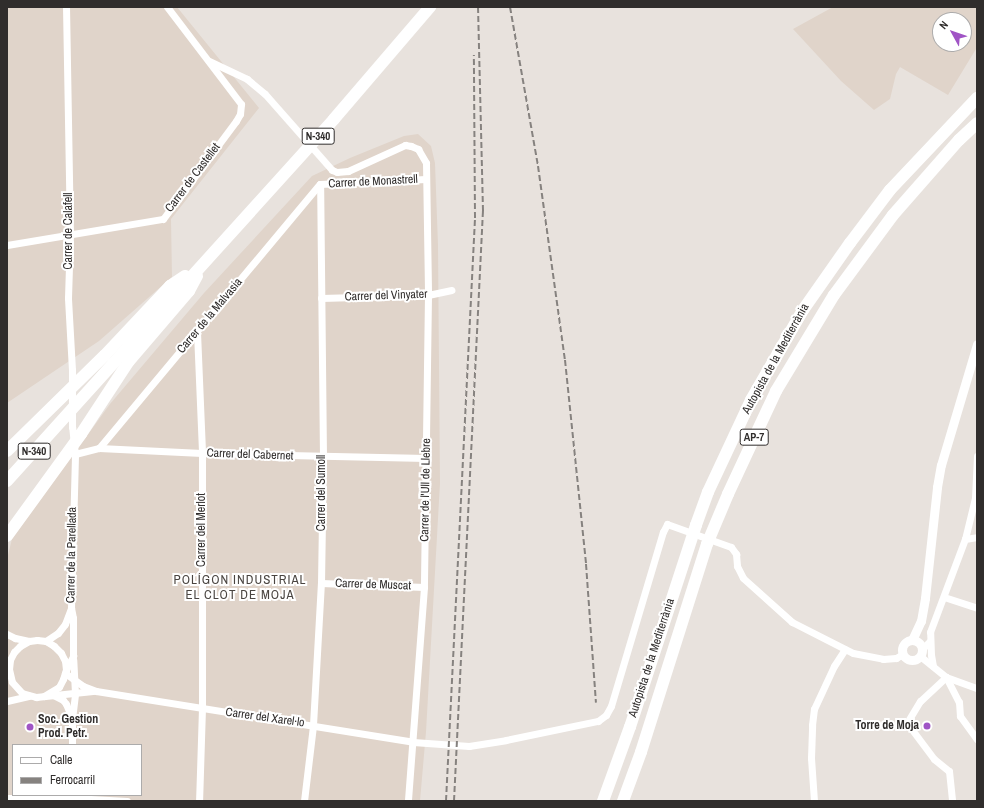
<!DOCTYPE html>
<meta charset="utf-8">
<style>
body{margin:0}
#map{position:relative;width:984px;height:808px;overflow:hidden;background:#e8e2dd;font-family:"Archivo Narrow",sans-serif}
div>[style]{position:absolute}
.built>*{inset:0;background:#e0d4ca}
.street>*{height:7px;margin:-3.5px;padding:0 3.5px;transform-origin:3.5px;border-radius:3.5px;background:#fff}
.secondary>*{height:9px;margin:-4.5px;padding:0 4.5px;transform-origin:4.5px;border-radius:4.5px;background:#fff}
.secondary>.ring{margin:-4.5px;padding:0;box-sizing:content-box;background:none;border:9px solid #fff;border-radius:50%}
.highway>*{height:12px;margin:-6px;padding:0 6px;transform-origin:6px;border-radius:6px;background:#fff}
.rail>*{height:2px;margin-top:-1px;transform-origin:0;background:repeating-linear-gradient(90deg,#86827f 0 6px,transparent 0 9px)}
.dots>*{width:11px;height:11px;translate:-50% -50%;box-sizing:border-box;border:2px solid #fff;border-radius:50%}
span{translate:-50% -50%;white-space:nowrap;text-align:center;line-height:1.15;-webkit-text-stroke:4px #fff;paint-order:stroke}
.shield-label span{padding:1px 3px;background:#fff;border:1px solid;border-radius:3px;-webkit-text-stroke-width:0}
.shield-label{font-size:11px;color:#302d2c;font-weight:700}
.street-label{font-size:12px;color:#302d2c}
.poi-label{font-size:12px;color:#302d2c;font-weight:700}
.left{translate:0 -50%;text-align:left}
.right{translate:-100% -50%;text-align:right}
.neighbourhood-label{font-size:13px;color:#4a4541;letter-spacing:1px}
.frame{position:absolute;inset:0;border:8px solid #302d2c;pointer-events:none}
.legend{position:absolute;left:12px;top:744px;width:130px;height:52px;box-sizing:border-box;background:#fff;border:1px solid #acabab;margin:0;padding:5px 7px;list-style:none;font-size:12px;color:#302d2c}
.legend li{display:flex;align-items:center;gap:8px;height:20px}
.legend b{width:20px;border:1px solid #acabab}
.north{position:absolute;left:932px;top:12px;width:40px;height:40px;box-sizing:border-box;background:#fff;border:1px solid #acabab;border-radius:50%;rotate:310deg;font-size:11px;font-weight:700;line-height:16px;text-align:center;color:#302d2c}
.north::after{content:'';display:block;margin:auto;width:14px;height:18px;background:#a054c5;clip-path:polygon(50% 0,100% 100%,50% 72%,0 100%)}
</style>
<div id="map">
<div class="built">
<div style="clip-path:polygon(7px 7px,177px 7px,259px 108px,171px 219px,172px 277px,99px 341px,7px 403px)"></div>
<div style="clip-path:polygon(evenodd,833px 7px,977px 7px,976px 49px,948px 95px,900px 67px,896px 74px,890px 99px,874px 110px,841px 81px,793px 29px,833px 7px,940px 20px,964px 20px,964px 44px,940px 44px,940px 20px)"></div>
<div style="clip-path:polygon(evenodd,418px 134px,431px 146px,435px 163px,438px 245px,440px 483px,426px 732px,420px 801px,7px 801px,7px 559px,12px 539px,110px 404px,204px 293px,312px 176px,350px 158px,404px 136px,418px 134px,13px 745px,141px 745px,141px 795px,13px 795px,13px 745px)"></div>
</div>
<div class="street">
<div style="left:209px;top:61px;width:42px;rotate:25.3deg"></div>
<div style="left:247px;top:79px;width:23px;rotate:40deg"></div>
<div style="left:265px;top:94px;width:101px;rotate:48.6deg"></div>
<div style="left:332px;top:170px;width:5px;rotate:22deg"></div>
<div style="left:337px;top:172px;width:11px;rotate:-5deg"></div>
<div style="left:348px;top:171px;width:63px;rotate:-24.5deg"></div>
<div style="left:405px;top:145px;width:6px;rotate:9deg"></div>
<div style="left:411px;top:146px;width:8px;rotate:23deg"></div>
<div style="left:418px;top:149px;width:16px;rotate:60deg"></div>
<div style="left:426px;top:163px;width:132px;rotate:89.1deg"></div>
<div style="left:428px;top:295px;width:292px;rotate:90.8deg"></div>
<div style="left:424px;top:587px;width:215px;rotate:94.3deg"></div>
<div style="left:320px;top:184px;width:106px;rotate:-2.7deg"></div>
<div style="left:7px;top:245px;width:158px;rotate:-9.5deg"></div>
<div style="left:163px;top:219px;width:122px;rotate:-53.3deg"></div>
<div style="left:236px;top:121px;width:8px;rotate:-60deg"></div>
<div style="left:240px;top:114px;width:10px;rotate:-84deg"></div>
<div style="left:241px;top:104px;width:122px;rotate:-127.3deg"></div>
<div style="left:321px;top:298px;width:107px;rotate:-1.6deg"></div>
<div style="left:428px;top:295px;width:24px;rotate:-12deg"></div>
<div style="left:197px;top:332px;width:121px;rotate:87.6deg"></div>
<div style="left:202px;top:453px;width:255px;rotate:90deg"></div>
<div style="left:202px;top:708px;width:93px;rotate:91.8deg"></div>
<div style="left:99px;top:448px;width:344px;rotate:-50.1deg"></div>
<div style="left:75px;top:454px;width:25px;rotate:-14deg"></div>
<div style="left:99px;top:448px;width:103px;rotate:2.8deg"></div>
<div style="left:202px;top:453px;width:224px;rotate:1.3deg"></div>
<div style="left:965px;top:539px;width:12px;rotate:-9deg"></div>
<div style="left:321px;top:583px;width:103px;rotate:2.2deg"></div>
<div style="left:944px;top:597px;width:35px;rotate:18deg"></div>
<div style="left:7px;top:634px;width:9px;rotate:27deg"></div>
<div style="left:15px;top:638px;width:14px;rotate:12deg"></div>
<div style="left:46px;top:641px;width:14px;rotate:-34deg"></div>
<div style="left:58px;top:633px;width:11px;rotate:-52deg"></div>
<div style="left:65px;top:624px;width:17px;rotate:-69deg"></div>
<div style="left:922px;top:649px;width:11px;rotate:-45deg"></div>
<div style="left:920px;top:656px;width:33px;rotate:39deg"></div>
<div style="left:946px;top:677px;width:33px;rotate:20deg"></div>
<div style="left:933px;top:666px;width:11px;rotate:-100deg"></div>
<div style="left:931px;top:655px;width:23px;rotate:-92deg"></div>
<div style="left:930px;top:632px;width:99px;rotate:-69.4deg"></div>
<div style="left:965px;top:539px;width:42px;rotate:-76.3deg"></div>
<div style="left:975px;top:498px;width:42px;rotate:-87.3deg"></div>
<div style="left:66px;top:670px;width:16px;rotate:-63deg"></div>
<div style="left:73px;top:656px;width:38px;rotate:-90deg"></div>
<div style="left:73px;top:618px;width:10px;rotate:-101deg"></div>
<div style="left:71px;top:608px;width:154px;rotate:-88.5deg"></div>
<div style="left:75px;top:454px;width:27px;rotate:-96deg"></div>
<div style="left:72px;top:427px;width:57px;rotate:-90deg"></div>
<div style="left:72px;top:370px;width:72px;rotate:-93.2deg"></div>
<div style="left:68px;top:298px;width:63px;rotate:-88.2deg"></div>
<div style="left:70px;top:235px;width:228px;rotate:-91deg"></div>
<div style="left:65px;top:673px;width:22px;rotate:36deg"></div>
<div style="left:83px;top:686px;width:14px;rotate:21deg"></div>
<div style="left:96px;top:691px;width:321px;rotate:9.1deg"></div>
<div style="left:413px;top:742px;width:56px;rotate:4.1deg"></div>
<div style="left:469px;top:746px;width:37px;rotate:-9deg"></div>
<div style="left:506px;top:740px;width:94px;rotate:-11.7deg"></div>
<div style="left:598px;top:721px;width:10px;rotate:-37deg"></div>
<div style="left:606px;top:715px;width:10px;rotate:-61deg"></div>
<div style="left:611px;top:706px;width:182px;rotate:-73.4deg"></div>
<div style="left:663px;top:532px;width:9px;rotate:-63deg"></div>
<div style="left:667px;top:524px;width:68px;rotate:19.8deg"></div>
<div style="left:731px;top:547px;width:9px;rotate:54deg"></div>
<div style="left:736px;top:554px;width:12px;rotate:85deg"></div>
<div style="left:737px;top:566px;width:13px;rotate:63deg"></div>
<div style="left:743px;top:578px;width:66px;rotate:41.9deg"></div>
<div style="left:792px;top:622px;width:68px;rotate:26.9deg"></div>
<div style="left:853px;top:653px;width:31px;rotate:11deg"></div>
<div style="left:883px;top:659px;width:13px;rotate:-4deg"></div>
<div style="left:896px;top:658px;width:8px;rotate:-30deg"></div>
<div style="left:946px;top:677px;width:35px;rotate:137deg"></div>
<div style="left:920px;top:701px;width:26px;rotate:121deg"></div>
<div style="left:907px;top:723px;width:45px;rotate:53.1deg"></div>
<div style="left:934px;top:759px;width:19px;rotate:39deg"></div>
<div style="left:949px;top:771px;width:30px;rotate:84deg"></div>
<div style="left:946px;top:677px;width:28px;rotate:63deg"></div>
<div style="left:959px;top:702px;width:14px;rotate:86deg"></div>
<div style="left:960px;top:716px;width:29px;rotate:54deg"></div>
<div style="left:53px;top:695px;width:11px;rotate:27deg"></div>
<div style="left:63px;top:700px;width:5px;rotate:53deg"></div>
<div style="left:66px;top:704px;width:15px;rotate:67deg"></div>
<div style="left:44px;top:696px;width:17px;rotate:-31deg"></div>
<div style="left:59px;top:687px;width:9px;rotate:-63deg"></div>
<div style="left:63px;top:679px;width:9px;rotate:-72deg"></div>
<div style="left:66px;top:670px;width:9px;rotate:-96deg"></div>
<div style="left:65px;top:661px;width:9px;rotate:-117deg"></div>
<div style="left:61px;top:653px;width:10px;rotate:-135deg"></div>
<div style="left:54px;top:646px;width:9px;rotate:-148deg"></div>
<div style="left:46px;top:641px;width:9px;rotate:-174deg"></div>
<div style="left:37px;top:640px;width:8px;rotate:173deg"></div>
<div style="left:29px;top:641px;width:10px;rotate:151deg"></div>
<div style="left:20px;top:646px;width:8px;rotate:135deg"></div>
<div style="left:14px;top:652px;width:9px;rotate:117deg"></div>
<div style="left:10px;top:660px;width:9px;rotate:96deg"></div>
<div style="left:9px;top:669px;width:13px;rotate:77deg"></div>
<div style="left:12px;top:682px;width:15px;rotate:48deg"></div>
<div style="left:22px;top:693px;width:15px;rotate:16deg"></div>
<div style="left:36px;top:697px;width:57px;rotate:-6deg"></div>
<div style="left:7px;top:701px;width:23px;rotate:-13deg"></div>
<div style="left:72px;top:745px;width:26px;rotate:-90deg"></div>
<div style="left:72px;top:719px;width:26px;rotate:-83deg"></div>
<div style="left:75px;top:693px;width:33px;rotate:-93deg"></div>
<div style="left:7px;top:798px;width:65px"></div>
<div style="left:72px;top:798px;width:55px;rotate:3.1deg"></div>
<div style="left:304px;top:801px;width:77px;rotate:-83.2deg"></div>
<div style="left:313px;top:725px;width:142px;rotate:-86.8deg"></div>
<div style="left:321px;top:583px;width:126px;rotate:-89.1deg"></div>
<div style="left:323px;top:457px;width:273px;rotate:-90.6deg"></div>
<div style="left:814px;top:801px;width:43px;rotate:-94deg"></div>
<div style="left:811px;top:758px;width:33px;rotate:-88deg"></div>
<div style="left:812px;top:725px;width:16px;rotate:-83deg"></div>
<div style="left:814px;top:709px;width:47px;rotate:-65.1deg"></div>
<div style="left:834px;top:666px;width:20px;rotate:-57deg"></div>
</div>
<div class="secondary">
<div style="left:912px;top:640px;width:21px;rotate:-65deg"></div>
<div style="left:921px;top:621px;width:23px;rotate:-80deg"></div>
<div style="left:925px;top:598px;width:112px;rotate:-83.8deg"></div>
<div style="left:937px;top:487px;width:22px;rotate:-80deg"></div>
<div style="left:941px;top:465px;width:126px;rotate:-73.4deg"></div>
<div class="ring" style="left:902px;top:640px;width:11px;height:11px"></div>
</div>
<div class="highway">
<div style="left:7px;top:451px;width:137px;rotate:-44.4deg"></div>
<div style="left:105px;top:355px;width:95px;rotate:-46.7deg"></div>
<div style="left:170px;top:286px;width:18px;rotate:-34deg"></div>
<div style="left:7px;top:481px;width:488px;rotate:-47.9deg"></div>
<div style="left:334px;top:119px;width:148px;rotate:-49.4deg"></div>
<div style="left:7px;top:536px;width:126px;rotate:-54deg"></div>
<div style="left:81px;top:434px;width:87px;rotate:-56.7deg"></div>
<div style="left:129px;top:361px;width:92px;rotate:-49.4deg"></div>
<div style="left:189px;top:291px;width:17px;rotate:-62deg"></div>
<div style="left:603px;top:801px;width:79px;rotate:-70deg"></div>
<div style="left:630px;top:727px;width:213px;rotate:-71.9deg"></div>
<div style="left:696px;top:525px;width:35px;rotate:-70deg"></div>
<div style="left:708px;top:492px;width:102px;rotate:-64.9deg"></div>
<div style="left:751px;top:400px;width:104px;rotate:-60deg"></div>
<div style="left:803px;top:310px;width:82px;rotate:-55deg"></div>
<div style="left:850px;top:243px;width:66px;rotate:-53deg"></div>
<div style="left:890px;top:190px;width:127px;rotate:-46.6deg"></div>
<div style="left:623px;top:801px;width:52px;rotate:-69.8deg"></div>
<div style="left:641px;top:752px;width:218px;rotate:-72.4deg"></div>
<div style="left:707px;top:544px;width:54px;rotate:-67.2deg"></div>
<div style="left:728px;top:494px;width:114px;rotate:-65deg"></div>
<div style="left:776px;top:391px;width:112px;rotate:-58.9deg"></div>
<div style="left:834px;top:295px;width:99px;rotate:-53.6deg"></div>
<div style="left:893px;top:215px;width:100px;rotate:-48.7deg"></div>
<div style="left:959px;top:140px;width:25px;rotate:-43deg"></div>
</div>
<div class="rail">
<div style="left:510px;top:7px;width:161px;rotate:80deg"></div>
<div style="left:538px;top:166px;width:196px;rotate:82.1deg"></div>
<div style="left:565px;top:360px;width:205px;rotate:84.1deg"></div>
<div style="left:586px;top:564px;width:139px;rotate:85.9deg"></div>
<div style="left:446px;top:801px;width:584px;rotate:-87.15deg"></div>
<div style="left:475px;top:218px;width:163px;rotate:-90.4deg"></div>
<div style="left:454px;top:801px;width:591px;rotate:-87.19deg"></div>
<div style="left:483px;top:211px;width:204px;rotate:-91.4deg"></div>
</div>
<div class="dots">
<div style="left:927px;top:726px;background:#a054c5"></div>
<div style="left:30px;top:727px;background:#a054c5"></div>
</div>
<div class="shield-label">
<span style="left:318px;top:136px">N-340</span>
<span style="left:754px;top:437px">AP-7</span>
<span style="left:34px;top:451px">N-340</span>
</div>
<div class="street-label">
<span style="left:193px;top:178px;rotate:-53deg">Carrer de Castellet</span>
<span style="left:373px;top:182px;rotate:-3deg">Carrer de Monastrell</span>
<span style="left:69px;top:231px;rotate:-90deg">Carrer de Calafell</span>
<span style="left:386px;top:296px;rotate:-2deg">Carrer del Vinyater</span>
<span style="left:210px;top:316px;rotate:-50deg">Carrer de la Malvasia</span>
<span style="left:776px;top:359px;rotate:-61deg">Autopista de la Mediterrània</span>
<span style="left:250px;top:455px;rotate:2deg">Carrer del Cabernet</span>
<span style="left:426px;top:490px;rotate:-89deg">Carrer de l'Ull de Llebre</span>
<span style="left:322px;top:493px;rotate:-90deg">Carrer del Sumoll</span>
<span style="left:202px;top:530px;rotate:-90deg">Carrer del Merlot</span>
<span style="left:72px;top:555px;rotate:-89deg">Carrer de la Parellada</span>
<span style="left:373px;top:585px;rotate:2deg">Carrer de Muscat</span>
<span style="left:652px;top:658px;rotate:-72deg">Autopista de la Mediterrània</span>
<span style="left:265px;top:718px;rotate:8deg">Carrer del Xarel·lo</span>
</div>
<div class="poi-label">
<span class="left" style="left:38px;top:727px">Soc. Gestion<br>Prod. Petr.</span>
<span class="right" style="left:919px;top:726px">Torre de Moja</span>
</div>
<div class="neighbourhood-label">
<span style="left:240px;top:588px">POLÍGON INDUSTRIAL<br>EL CLOT DE MOJA</span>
</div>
<div class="frame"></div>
<ul class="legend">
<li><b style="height:5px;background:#fff"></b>Calle</li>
<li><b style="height:5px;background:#86827f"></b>Ferrocarril</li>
</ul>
<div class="north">N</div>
</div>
